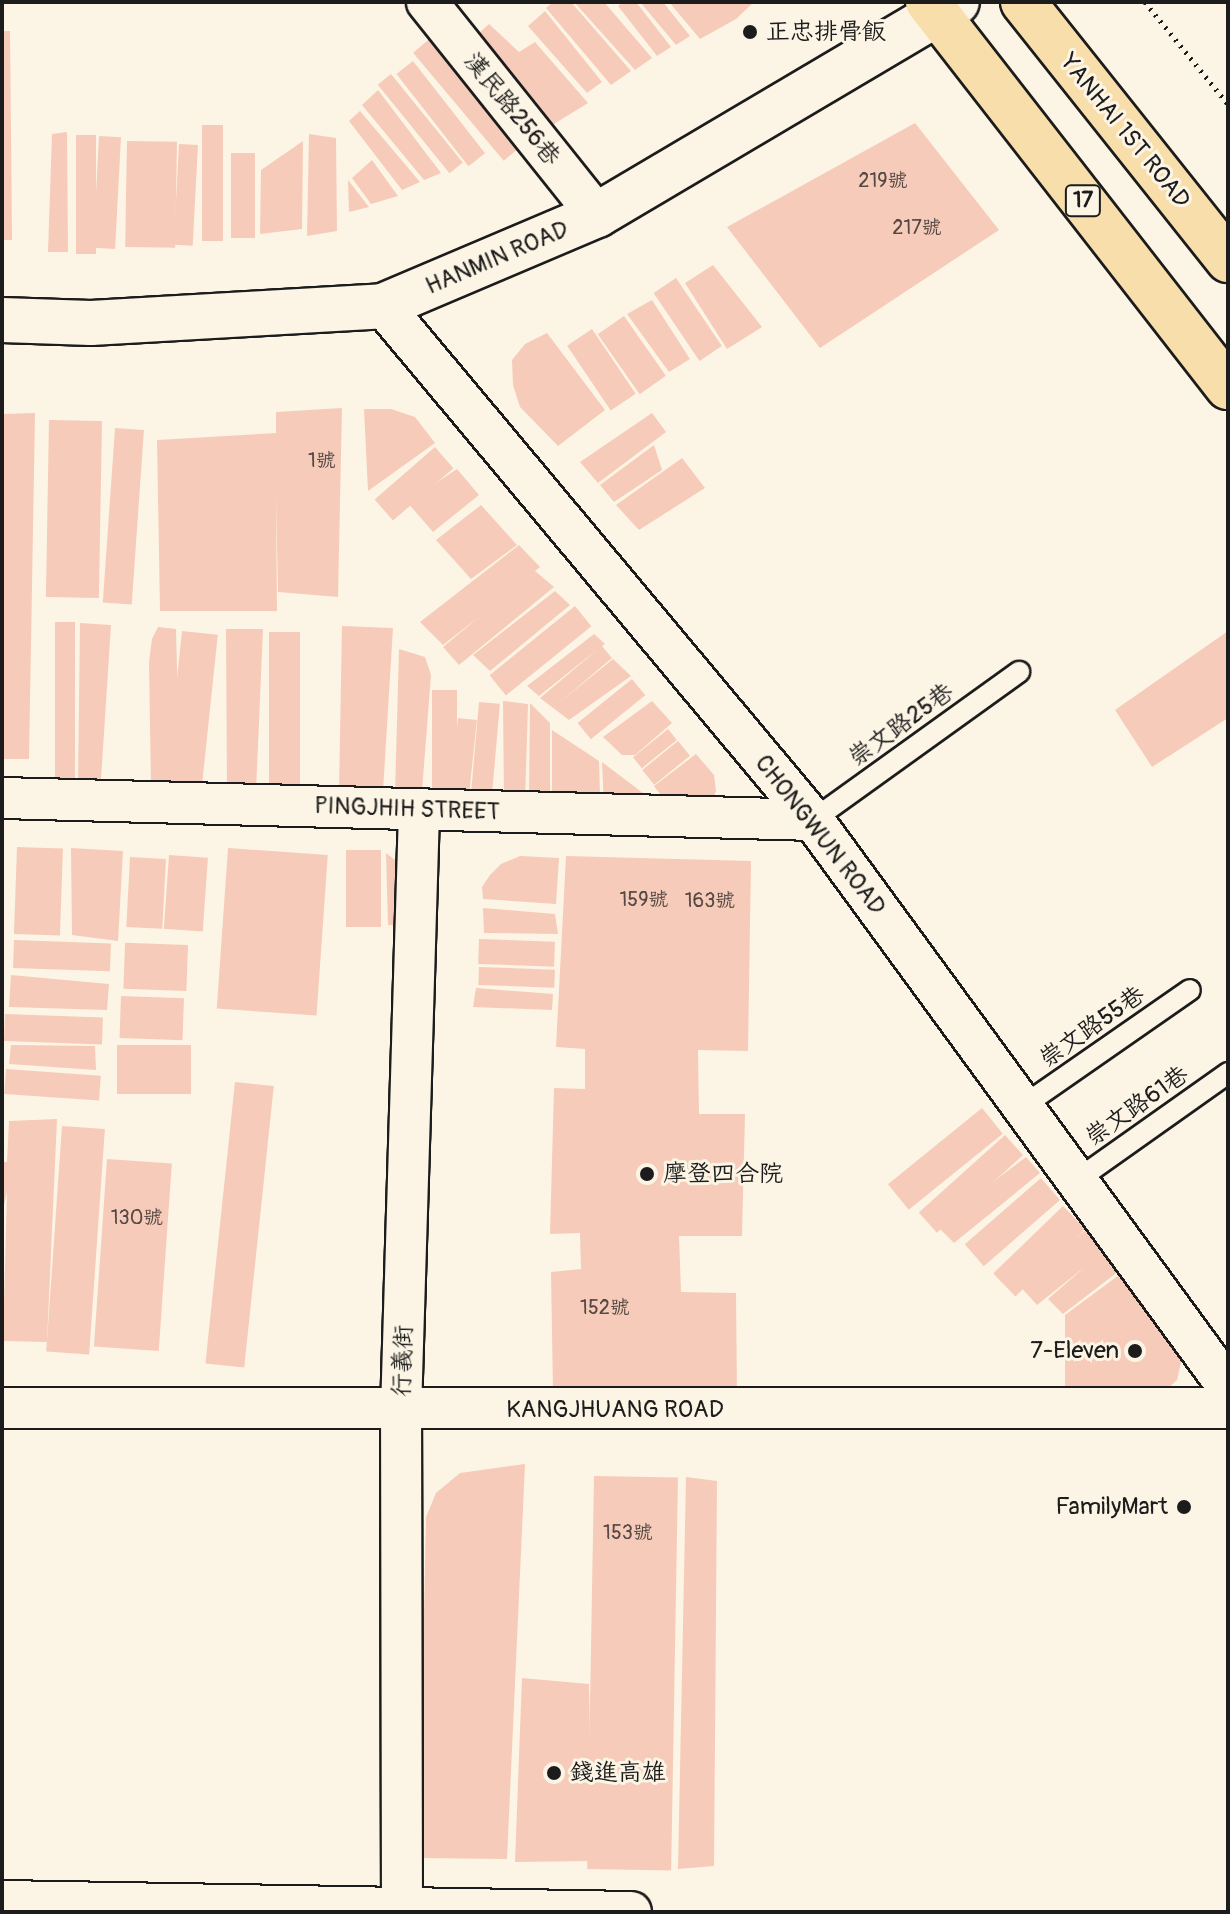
<!DOCTYPE html>
<meta charset="utf-8">
<style>
body{margin:0}
#map{position:relative;width:1230px;height:1914px;overflow:hidden;background:#fcf5e5;font-family:Pangolin,"LXGW WenKai TC",sans-serif}
div>[style]{position:absolute}
.building>*{inset:0;background:#f7cbb9;transform-origin:0 0}
.path>*{height:5px;margin-top:-2.5px;transform-origin:0;background:repeating-linear-gradient(90deg,#1c1c1c 0 2px,transparent 0 8px)}
.roads{filter:drop-shadow(2px 0 #1c1c1c) drop-shadow(-2px 0 #1c1c1c) drop-shadow(0 2px #1c1c1c) drop-shadow(0 -2px #1c1c1c)}
.lane>*{height:20px;margin:-10px;padding:0 10px;transform-origin:10px;border-radius:10px;background:#fcf5e5}
.street>*{height:40px;margin:-20px;padding:0 20px;transform-origin:20px;border-radius:20px;background:#fcf5e5}
.secondary>*{height:44px;margin:-22px;padding:0 22px;transform-origin:22px;border-radius:22px;background:#fcf5e5}
.primary>*{height:44px;margin:-22px;padding:0 22px;transform-origin:22px;border-radius:22px;background:#f8deab}
.dots>*{width:22px;height:22px;translate:-50% -50%;box-sizing:border-box;border:4px solid #fcf5e5;border-radius:50%}
span{translate:-50% -50%;white-space:nowrap;text-align:center;line-height:1.15;-webkit-text-stroke:6px #fcf5e5;paint-order:stroke}
.number-label{font-size:20px;color:#534843}
.number-label span{-webkit-text-stroke-width:0}
.shield-label span{padding:2px 6px;background:#fcf5e5;border:2px solid;border-radius:6px;-webkit-text-stroke-width:0}
.shield-label{font-size:22px;color:#1c1c1c;font-weight:700}
.poi-label{font-size:24px;color:#1c1c1c}
.left{translate:0 -50%;text-align:left}
.right{translate:-100% -50%;text-align:right}
.street-label{font-size:24px;color:#1c1c1c}
.frame{position:absolute;inset:0;border:4px solid #1c1c1c;pointer-events:none}
</style>
<div id="map">
<div class="building">
<div style="clip-path:polygon(553px 2px,571px 2px,631px 71px,611px 85px,546px 8px)"></div>
<div style="clip-path:polygon(574px 2px,604px 2px,652px 58px,635px 70px)"></div>
<div style="clip-path:polygon(623px 2px,636px 2px,671px 47px,657px 56px,618px 6px)"></div>
<div style="clip-path:polygon(640px 2px,663px 2px,690px 36px,676px 45px)"></div>
<div style="clip-path:polygon(669px 2px,754px 2px,736px 19px,700px 39px)"></div>
<div style="clip-path:polygon(545px 11px,602px 82px,587px 93px,528px 26px)"></div>
<div style="clip-path:polygon(489px 24px,519px 52px,535px 42px,588px 103px,549px 127px,469px 42px)"></div>
<div style="clip-path:polygon(2px 31px,10px 31px,12px 240px,2px 240px)"></div>
<div style="left:433px;top:36px;width:141px;height:26px;rotate:50deg"></div>
<div style="left:413px;top:61px;width:117px;height:21px;rotate:52deg"></div>
<div style="left:391px;top:74px;width:114px;height:17px;rotate:51deg"></div>
<div style="clip-path:polygon(378px 90px,441px 173px,424px 180px,362px 105px)"></div>
<div style="clip-path:polygon(360px 111px,420px 182px,402px 190px,349px 121px)"></div>
<div style="clip-path:polygon(915px 123px,999px 230px,820px 348px,727px 227px)"></div>
<div style="left:223px;top:125px;width:116px;height:21px;rotate:90deg"></div>
<div style="clip-path:polygon(67px 132px,68px 252px,48px 252px,52px 134px)"></div>
<div style="clip-path:polygon(309px 134px,336px 138px,337px 231px,307px 236px)"></div>
<div style="left:76px;top:135px;width:20px;height:119px"></div>
<div style="left:99px;top:136px;width:22px;height:112px;rotate:3deg"></div>
<div style="left:127px;top:141px;width:50px;height:106px;rotate:1deg"></div>
<div style="clip-path:polygon(303px 141px,302px 229px,260px 234px,261px 170px)"></div>
<div style="left:179px;top:144px;width:19px;height:101px;rotate:3deg"></div>
<div style="left:255px;top:153px;width:85px;height:24px;rotate:90deg"></div>
<div style="clip-path:polygon(372px 160px,398px 196px,371px 204px,352px 178px)"></div>
<div style="clip-path:polygon(348px 180px,369px 207px,349px 212px)"></div>
<div style="clip-path:polygon(713px 265px,762px 327px,727px 349px,685px 283px)"></div>
<div style="left:676px;top:278px;width:82px;height:27px;rotate:56deg"></div>
<div style="clip-path:polygon(652px 300px,690px 359px,669px 372px,627px 314px)"></div>
<div style="left:624px;top:316px;width:73px;height:32px;rotate:55deg"></div>
<div style="left:592px;top:329px;width:78px;height:30px;rotate:56deg"></div>
<div style="clip-path:polygon(547px 333px,605px 410px,558px 446px,520px 407px,513px 385px,512px 360px,525px 344px)"></div>
<div style="clip-path:polygon(342px 408px,338px 597px,278px 592px,276px 496px,277px 611px,160px 611px,157px 440px,276px 433px,276px 412px)"></div>
<div style="clip-path:polygon(364px 409px,391px 409px,415px 417px,435px 443px,368px 491px)"></div>
<div style="clip-path:polygon(35px 413px,29px 759px,2px 759px,2px 414px)"></div>
<div style="clip-path:polygon(652px 413px,666px 432px,598px 483px,580px 462px)"></div>
<div style="left:49px;top:420px;width:53px;height:177px;rotate:1deg"></div>
<div style="left:115px;top:428px;width:29px;height:175px;rotate:4deg"></div>
<div style="clip-path:polygon(654px 445px,662px 470px,614px 502px,600px 485px)"></div>
<div style="left:435px;top:447px;width:28px;height:80px;rotate:49deg"></div>
<div style="clip-path:polygon(682px 458px,705px 488px,639px 530px,616px 505px)"></div>
<div style="clip-path:polygon(457px 469px,479px 495px,433px 532px,407px 502px)"></div>
<div style="clip-path:polygon(481px 505px,517px 545px,471px 579px,436px 540px)"></div>
<div style="clip-path:polygon(519px 545px,540px 567px,535px 571px,554px 587px,459px 665px,443px 647px,479px 617px,443px 645px,420px 622px)"></div>
<div style="clip-path:polygon(555px 591px,570px 605px,490px 671px,473px 655px)"></div>
<div style="left:575px;top:606px;width:26px;height:110px;rotate:51deg"></div>
<div style="left:75px;top:622px;width:156px;height:20px;rotate:90deg"></div>
<div style="clip-path:polygon(80px 623px,111px 625px,101px 779px,78px 783px)"></div>
<div style="clip-path:polygon(342px 626px,393px 628px,383px 791px,339px 791px)"></div>
<div style="clip-path:polygon(158px 627px,176px 629px,180px 786px,151px 787px,149px 662px,152px 639px)"></div>
<div style="clip-path:polygon(226px 629px,263px 629px,256px 791px,227px 790px)"></div>
<div style="left:182px;top:631px;width:36px;height:155px;rotate:6deg"></div>
<div style="clip-path:polygon(1228px 631px,1228px 718px,1152px 767px,1115px 710px)"></div>
<div style="left:269px;top:632px;width:31px;height:155px"></div>
<div style="clip-path:polygon(594px 634px,605px 644px,602px 646px,612px 658px,560px 702px,613px 659px,631px 676px,569px 720px,540px 698px,598px 649px,539px 696px,527px 686px)"></div>
<div style="clip-path:polygon(399px 649px,425px 657px,431px 675px,422px 791px,395px 794px)"></div>
<div style="left:632px;top:679px;width:21px;height:70px;rotate:51deg"></div>
<div style="left:432px;top:690px;width:25px;height:106px"></div>
<div style="clip-path:polygon(503px 701px,528px 704px,525px 801px,504px 800px)"></div>
<div style="clip-path:polygon(652px 701px,672px 723px,635px 755px,622px 755px,603px 737px)"></div>
<div style="left:479px;top:702px;width:21px;height:97px;rotate:5deg"></div>
<div style="clip-path:polygon(530px 703px,550px 723px,550px 798px,529px 797px)"></div>
<div style="left:458px;top:718px;width:19px;height:75px;rotate:6deg"></div>
<div style="left:668px;top:729px;width:14px;height:45px;rotate:51deg"></div>
<div style="clip-path:polygon(552px 730px,599px 761px,600px 795px,552px 794px)"></div>
<div style="left:678px;top:741px;width:19px;height:46px;rotate:51deg"></div>
<div style="clip-path:polygon(696px 754px,714px 775px,716px 791px,711px 803px,673px 811px,654px 786px)"></div>
<div style="clip-path:polygon(602px 762px,664px 809px,604px 807px)"></div>
<div style="left:17px;top:847px;width:46px;height:87px;rotate:2deg"></div>
<div style="clip-path:polygon(71px 848px,123px 851px,118px 941px,72px 935px)"></div>
<div style="left:228px;top:848px;width:100px;height:161px;rotate:4deg"></div>
<div style="left:346px;top:850px;width:35px;height:77px"></div>
<div style="clip-path:polygon(386px 853px,404px 867px,404px 926px,388px 925px)"></div>
<div style="left:169px;top:855px;width:39px;height:74px;rotate:4deg"></div>
<div style="clip-path:polygon(520px 856px,559px 858px,556px 904px,483px 899px,482px 887px,490px 875px,501px 864px)"></div>
<div style="clip-path:polygon(566px 856px,751px 861px,748px 1051px,698px 1050px,699px 1114px,745px 1114px,742px 1236px,679px 1236px,681px 1292px,736px 1293px,737px 1393px,553px 1393px,551px 1272px,581px 1269px,580px 1233px,550px 1234px,554px 1088px,585px 1089px,585px 1049px,556px 1047px)"></div>
<div style="left:130px;top:857px;width:36px;height:70px;rotate:3deg"></div>
<div style="clip-path:polygon(483px 908px,555px 914px,558px 934px,484px 933px)"></div>
<div style="left:479px;top:939px;width:76px;height:25px;rotate:2deg"></div>
<div style="left:14px;top:940px;width:97px;height:28px;rotate:2deg"></div>
<div style="left:188px;top:945px;width:46px;height:63px;rotate:92deg"></div>
<div style="left:479px;top:967px;width:76px;height:18px;rotate:2deg"></div>
<div style="clip-path:polygon(11px 975px,109px 984px,107px 1010px,9px 1007px)"></div>
<div style="clip-path:polygon(476px 988px,553px 994px,552px 1010px,473px 1007px)"></div>
<div style="left:121px;top:996px;width:63px;height:42px;rotate:2deg"></div>
<div style="left:5px;top:1014px;width:98px;height:27px;rotate:2deg"></div>
<div style="clip-path:polygon(11px 1045px,95px 1046px,96px 1070px,9px 1064px)"></div>
<div style="left:117px;top:1045px;width:74px;height:49px"></div>
<div style="left:6px;top:1069px;width:95px;height:25px;rotate:4deg"></div>
<div style="left:235px;top:1082px;width:39px;height:283px;rotate:6deg"></div>
<div style="left:982px;top:1108px;width:33px;height:121px;rotate:51deg"></div>
<div style="clip-path:polygon(57px 1119px,47px 1342px,3px 1341px,7px 1192px,2px 1214px,2px 1162px,7px 1162px,9px 1121px)"></div>
<div style="left:62px;top:1126px;width:43px;height:226px;rotate:4deg"></div>
<div style="left:1005px;top:1135px;width:27px;height:116px;rotate:48deg"></div>
<div style="clip-path:polygon(1026px 1157px,1040px 1173px,954px 1243px,936px 1225px)"></div>
<div style="left:107px;top:1159px;width:65px;height:188px;rotate:4deg"></div>
<div style="left:1041px;top:1178px;width:29px;height:101px;rotate:49deg"></div>
<div style="left:1063px;top:1206px;width:32px;height:97px;rotate:46deg"></div>
<div style="clip-path:polygon(1087px 1229px,1119px 1271px,1063px 1314px,1048px 1299px,1086px 1266px,1037px 1305px,1017px 1283px)"></div>
<div style="clip-path:polygon(1123px 1272px,1182px 1358px,1177px 1380px,1166px 1390px,1065px 1394px,1065px 1315px)"></div>
<div style="clip-path:polygon(525px 1464px,507px 1859px,419px 1858px,426px 1517px,436px 1493px,460px 1473px)"></div>
<div style="left:594px;top:1476px;width:84px;height:393px;rotate:1deg"></div>
<div style="clip-path:polygon(686px 1477px,717px 1481px,714px 1866px,678px 1869px)"></div>
<div style="clip-path:polygon(522px 1678px,589px 1684px,592px 1861px,515px 1862px)"></div>
</div>
<div class="path">
<div style="left:1145px;top:2px;width:132px;rotate:50.9deg"></div>
</div>
<div class="roads">
<div class="lane">
<div style="left:813px;top:820px;width:254px;rotate:-35.7deg"></div>
<div style="left:1023px;top:1106px;width:203px;rotate:-34.8deg"></div>
<div style="left:1077px;top:1180px;width:185px;rotate:-35.3deg"></div>
</div>
<div class="street">
<div style="left:427px;top:2px;width:273px;rotate:51.4deg"></div>
<div style="left:383px;top:306px;width:670px;rotate:50.08deg"></div>
<div style="left:813px;top:820px;width:703px;rotate:53.8deg"></div>
<div style="left:2px;top:798px;width:811px;rotate:1.55deg"></div>
<div style="left:2px;top:1408px;width:1226px"></div>
<div style="left:2px;top:1901px;width:629px;rotate:1deg"></div>
<div style="left:402px;top:1912px;width:501px;rotate:-90.11deg"></div>
<div style="left:401px;top:1411px;width:601px;rotate:-88.28deg"></div>
</div>
<div class="secondary">
<div style="left:2px;top:320px;width:89px;rotate:1.9deg"></div>
<div style="left:91px;top:323px;width:292px;rotate:-3.3deg"></div>
<div style="left:383px;top:306px;width:233px;rotate:-23deg"></div>
<div style="left:597px;top:215px;width:418px;rotate:-30.6deg"></div>
</div>
<div class="primary">
<div style="left:928px;top:2px;width:488px;rotate:52.1deg"></div>
<div style="left:1023px;top:2px;width:330px;rotate:51.5deg"></div>
</div>
</div>
<div class="dots">
<div style="left:750px;top:32px;background:#1c1c1c"></div>
<div style="left:647px;top:1174px;background:#1c1c1c"></div>
<div style="left:1135px;top:1351px;background:#1c1c1c"></div>
<div style="left:1184px;top:1507px;background:#1c1c1c"></div>
<div style="left:554px;top:1773px;background:#1c1c1c"></div>
</div>
<div class="number-label">
<span style="left:883px;top:180px">219號</span>
<span style="left:917px;top:227px">217號</span>
<span style="left:322px;top:460px">1號</span>
<span style="left:644px;top:899px">159號</span>
<span style="left:710px;top:900px">163號</span>
<span style="left:137px;top:1217px">130號</span>
<span style="left:605px;top:1307px">152號</span>
<span style="left:628px;top:1532px">153號</span>
</div>
<div class="shield-label">
<span style="left:1083px;top:201px">17</span>
</div>
<div class="poi-label">
<span class="left" style="left:766px;top:32px">正忠排骨飯</span>
<span class="left" style="left:663px;top:1174px">摩登四合院</span>
<span class="right" style="left:1119px;top:1351px">7-Eleven</span>
<span class="right" style="left:1168px;top:1507px">FamilyMart</span>
<span class="left" style="left:570px;top:1773px">錢進高雄</span>
</div>
<div class="street-label">
<span style="left:512px;top:109px;rotate:51deg">漢民路256巷</span>
<span style="left:1125px;top:131px;rotate:51deg">YANHAI 1ST ROAD</span>
<span style="left:497px;top:258px;rotate:-23deg">HANMIN ROAD</span>
<span style="left:901px;top:725px;rotate:-36deg">崇文路25巷</span>
<span style="left:407px;top:809px;rotate:2deg">PINGJHIH STREET</span>
<span style="left:820px;top:835px;rotate:52deg">CHONGWUN ROAD</span>
<span style="left:1092px;top:1027px;rotate:-35deg">崇文路55巷</span>
<span style="left:1137px;top:1106px;rotate:-35deg">崇文路61巷</span>
<span style="left:403px;top:1361px;rotate:-88deg">行義街</span>
<span style="left:615px;top:1410px">KANGJHUANG ROAD</span>
</div>
<div class="frame"></div>
</div>
